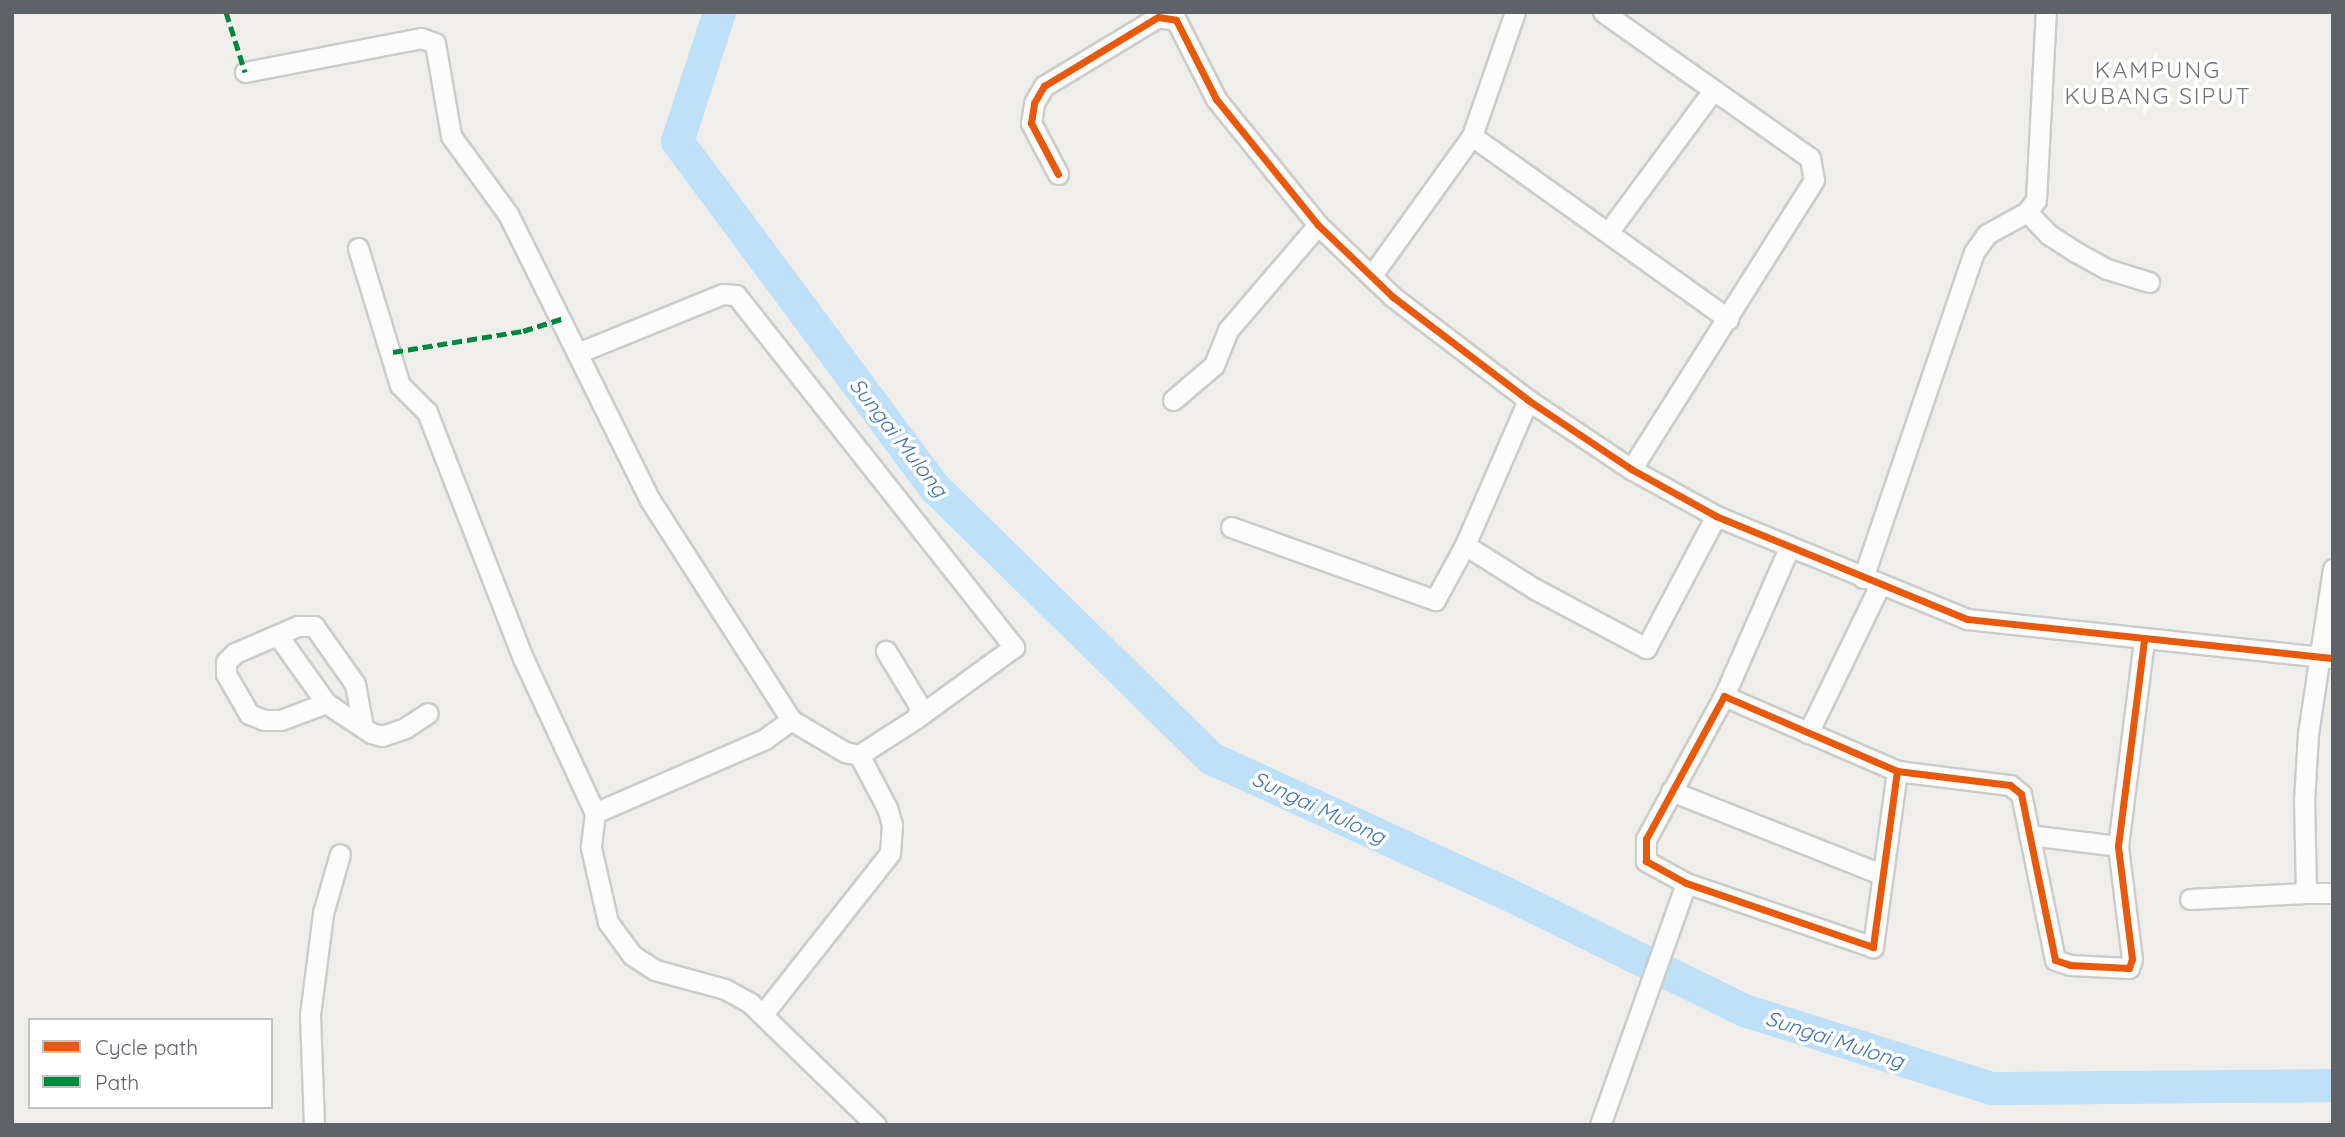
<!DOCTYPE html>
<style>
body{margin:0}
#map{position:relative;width:2345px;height:1137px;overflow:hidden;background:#efeeea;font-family:Quicksand,sans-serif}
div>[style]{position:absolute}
.river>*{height:33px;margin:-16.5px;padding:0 16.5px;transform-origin:16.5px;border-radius:16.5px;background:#bfe0f9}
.roads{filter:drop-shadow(2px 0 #cbcccc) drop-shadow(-2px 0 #cbcccc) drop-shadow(0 2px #cbcccc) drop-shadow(0 -2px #cbcccc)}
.minor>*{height:19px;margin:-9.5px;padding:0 9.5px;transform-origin:9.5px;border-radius:9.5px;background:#fdfcfc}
.quiet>*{height:5px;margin-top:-2.5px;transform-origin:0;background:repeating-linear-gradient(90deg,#00873e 0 10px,transparent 0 15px)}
.cycleway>*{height:7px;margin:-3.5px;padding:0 3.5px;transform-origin:3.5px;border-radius:3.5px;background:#e8590c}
span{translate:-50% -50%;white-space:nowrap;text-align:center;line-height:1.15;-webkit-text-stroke:7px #fff;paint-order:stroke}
.water-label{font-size:21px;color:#4174aa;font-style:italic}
.quarter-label{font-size:23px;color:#70757a;letter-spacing:2px}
.frame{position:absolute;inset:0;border:14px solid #5f6368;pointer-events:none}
.legend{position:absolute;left:28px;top:1018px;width:245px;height:91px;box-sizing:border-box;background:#fff;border:2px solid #bfc1c3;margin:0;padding:9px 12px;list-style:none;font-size:21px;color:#5f6368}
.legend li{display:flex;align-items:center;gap:14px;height:35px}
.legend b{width:35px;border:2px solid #bfc1c3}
</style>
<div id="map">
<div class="river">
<div style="left:719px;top:12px;width:136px;rotate:108deg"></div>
<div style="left:677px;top:141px;width:432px;rotate:53.4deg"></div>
<div style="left:935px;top:488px;width:386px;rotate:44.4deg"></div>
<div style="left:1211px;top:758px;width:329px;rotate:24.6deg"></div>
<div style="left:1510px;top:895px;width:261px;rotate:26.2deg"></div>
<div style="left:1744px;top:1010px;width:260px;rotate:17.5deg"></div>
<div style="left:1992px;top:1088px;width:341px;rotate:-0.5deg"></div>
</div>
<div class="roads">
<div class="minor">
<div style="left:1603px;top:12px;width:253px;rotate:35.2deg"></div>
<div style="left:1810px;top:158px;width:22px;rotate:80deg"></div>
<div style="left:1814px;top:180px;width:342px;rotate:122.3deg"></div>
<div style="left:245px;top:72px;width:179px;rotate:-10.9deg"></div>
<div style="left:421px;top:38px;width:15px;rotate:20deg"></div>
<div style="left:435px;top:43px;width:94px;rotate:80.2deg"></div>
<div style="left:451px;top:136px;width:97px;rotate:53.8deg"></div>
<div style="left:508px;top:214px;width:319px;rotate:63.6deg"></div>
<div style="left:650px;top:500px;width:261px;rotate:57.3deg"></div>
<div style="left:791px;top:720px;width:32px;rotate:144deg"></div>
<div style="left:765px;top:739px;width:185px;rotate:156.5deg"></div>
<div style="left:1472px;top:136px;width:315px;rotate:35.5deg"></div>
<div style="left:1058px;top:174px;width:58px;rotate:-117.9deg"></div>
<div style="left:1031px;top:123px;width:20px;rotate:-81deg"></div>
<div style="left:1034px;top:103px;width:20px;rotate:-60deg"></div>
<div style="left:1044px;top:86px;width:133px;rotate:-31.2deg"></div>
<div style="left:1158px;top:17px;width:18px;rotate:9deg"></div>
<div style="left:1176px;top:20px;width:89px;rotate:63.1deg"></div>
<div style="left:1216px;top:99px;width:162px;rotate:51deg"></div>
<div style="left:1318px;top:225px;width:104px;rotate:43.8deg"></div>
<div style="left:1393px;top:297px;width:170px;rotate:37.3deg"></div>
<div style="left:1528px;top:400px;width:124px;rotate:33.8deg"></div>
<div style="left:1631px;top:469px;width:97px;rotate:28.9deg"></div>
<div style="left:1716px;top:516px;width:271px;rotate:22.3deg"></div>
<div style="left:1967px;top:619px;width:368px;rotate:6.1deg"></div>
<div style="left:2027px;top:212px;width:30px;rotate:46deg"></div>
<div style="left:2048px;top:234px;width:33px;rotate:33deg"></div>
<div style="left:2076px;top:252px;width:35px;rotate:29deg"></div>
<div style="left:2107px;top:269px;width:44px;rotate:17.2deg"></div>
<div style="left:1609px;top:231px;width:173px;rotate:-53.5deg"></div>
<div style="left:358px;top:248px;width:143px;rotate:73deg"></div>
<div style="left:400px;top:385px;width:38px;rotate:45deg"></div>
<div style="left:427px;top:412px;width:264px;rotate:68.7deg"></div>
<div style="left:523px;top:658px;width:171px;rotate:65.1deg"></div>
<div style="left:595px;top:813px;width:35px;rotate:97deg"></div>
<div style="left:591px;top:848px;width:76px;rotate:77.1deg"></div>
<div style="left:608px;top:922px;width:41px;rotate:54deg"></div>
<div style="left:632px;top:955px;width:27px;rotate:33deg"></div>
<div style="left:655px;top:970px;width:73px;rotate:15.2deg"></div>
<div style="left:725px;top:989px;width:29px;rotate:29deg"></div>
<div style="left:750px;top:1003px;width:175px;rotate:44.1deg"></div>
<div style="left:1372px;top:275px;width:171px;rotate:-54.3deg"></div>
<div style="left:1472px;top:136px;width:131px;rotate:-70.9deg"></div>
<div style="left:580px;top:352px;width:154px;rotate:-22.1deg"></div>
<div style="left:723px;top:294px;width:13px;rotate:4deg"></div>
<div style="left:736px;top:295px;width:449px;rotate:51.7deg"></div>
<div style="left:1014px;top:647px;width:122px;rotate:144deg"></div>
<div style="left:1173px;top:400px;width:54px;rotate:-40.5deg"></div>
<div style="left:1214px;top:365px;width:38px;rotate:-68deg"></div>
<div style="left:1228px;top:330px;width:138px;rotate:-49.4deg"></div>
<div style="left:1231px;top:527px;width:217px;rotate:19.7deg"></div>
<div style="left:1435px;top:600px;width:63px;rotate:-61.4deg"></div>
<div style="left:1465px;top:545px;width:158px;rotate:-66.5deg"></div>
<div style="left:1465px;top:545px;width:83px;rotate:32.2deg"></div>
<div style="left:1535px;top:589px;width:126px;rotate:28deg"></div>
<div style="left:1646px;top:648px;width:149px;rotate:-62.1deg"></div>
<div style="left:1863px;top:578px;width:344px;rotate:-71.2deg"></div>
<div style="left:1974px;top:252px;width:22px;rotate:-54deg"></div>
<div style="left:1987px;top:234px;width:46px;rotate:-28.8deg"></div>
<div style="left:2027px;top:212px;width:15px;rotate:-53deg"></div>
<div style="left:2036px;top:200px;width:188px;rotate:-87deg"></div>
<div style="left:279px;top:637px;width:81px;rotate:54.5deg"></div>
<div style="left:326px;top:703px;width:54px;rotate:33.7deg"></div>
<div style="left:371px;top:733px;width:11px;rotate:15deg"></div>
<div style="left:382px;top:736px;width:24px;rotate:-19deg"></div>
<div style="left:405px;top:728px;width:27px;rotate:-33deg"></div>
<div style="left:1724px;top:696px;width:162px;rotate:-66.3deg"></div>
<div style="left:326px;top:703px;width:48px;rotate:159.3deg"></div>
<div style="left:281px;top:720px;width:17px;rotate:180deg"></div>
<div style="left:264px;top:720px;width:16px;rotate:-158deg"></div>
<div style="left:249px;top:714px;width:46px;rotate:-119.9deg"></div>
<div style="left:226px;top:674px;width:12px;rotate:-90deg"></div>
<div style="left:226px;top:662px;width:13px;rotate:-45deg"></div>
<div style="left:235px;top:653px;width:69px;rotate:-23.2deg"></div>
<div style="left:298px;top:626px;width:16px"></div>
<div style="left:314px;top:626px;width:71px;rotate:54.7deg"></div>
<div style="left:355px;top:684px;width:44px;rotate:79.5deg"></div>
<div style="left:791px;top:720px;width:63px;rotate:30.7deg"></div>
<div style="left:845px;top:752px;width:14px;rotate:12deg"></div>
<div style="left:859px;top:755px;width:67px;rotate:-32.7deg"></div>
<div style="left:915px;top:719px;width:9px;rotate:-58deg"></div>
<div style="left:920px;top:711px;width:9px;rotate:-108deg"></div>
<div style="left:917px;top:702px;width:60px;rotate:-121.3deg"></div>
<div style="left:1808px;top:733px;width:165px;rotate:-64.1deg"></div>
<div style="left:1897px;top:771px;width:178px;rotate:97.8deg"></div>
<div style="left:1873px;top:947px;width:198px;rotate:-161.1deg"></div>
<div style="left:1686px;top:883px;width:46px;rotate:-151.2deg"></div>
<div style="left:1646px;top:861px;width:22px;rotate:-90deg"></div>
<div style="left:1646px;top:839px;width:163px;rotate:-61.4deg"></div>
<div style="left:1724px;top:696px;width:189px;rotate:23.4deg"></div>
<div style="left:1897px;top:771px;width:114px;rotate:7.1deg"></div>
<div style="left:2010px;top:785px;width:14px;rotate:39deg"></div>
<div style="left:2021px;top:794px;width:169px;rotate:78.4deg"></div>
<div style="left:2055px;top:960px;width:16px;rotate:18deg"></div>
<div style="left:2070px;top:965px;width:59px;rotate:2.9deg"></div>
<div style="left:2129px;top:968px;width:9px;rotate:-72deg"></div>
<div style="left:2132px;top:959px;width:114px;rotate:-97.1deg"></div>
<div style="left:2118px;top:846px;width:208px;rotate:-82.8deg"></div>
<div style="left:1671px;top:791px;width:226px;rotate:21.6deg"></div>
<div style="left:2029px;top:835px;width:90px;rotate:7deg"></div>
<div style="left:2306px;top:893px;width:27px"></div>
<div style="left:2190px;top:899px;width:116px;rotate:-3deg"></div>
<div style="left:2306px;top:893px;width:92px;rotate:-91.2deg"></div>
<div style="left:2304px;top:801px;width:67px;rotate:-86.6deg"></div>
<div style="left:2308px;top:734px;width:167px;rotate:-81.4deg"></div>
<div style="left:763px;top:1014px;width:205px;rotate:-51.7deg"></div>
<div style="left:890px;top:853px;width:28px;rotate:-86deg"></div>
<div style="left:892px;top:825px;width:18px;rotate:-106deg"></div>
<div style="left:887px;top:808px;width:60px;rotate:-117.8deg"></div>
<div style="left:314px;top:1125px;width:110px;rotate:-92.1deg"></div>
<div style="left:310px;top:1015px;width:103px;rotate:-82.7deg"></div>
<div style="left:323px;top:913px;width:61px;rotate:-73.9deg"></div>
<div style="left:1600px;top:1125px;width:257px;rotate:-70.4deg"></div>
</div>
</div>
<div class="quiet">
<div style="left:226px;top:12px;width:63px;rotate:72.4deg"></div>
<div style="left:393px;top:352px;width:132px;rotate:-9.2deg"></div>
<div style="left:523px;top:331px;width:43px;rotate:-17.6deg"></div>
</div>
<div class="cycleway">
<div style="left:1058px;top:174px;width:58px;rotate:-117.9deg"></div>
<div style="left:1031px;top:123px;width:20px;rotate:-81deg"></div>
<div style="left:1034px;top:103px;width:20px;rotate:-60deg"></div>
<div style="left:1044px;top:86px;width:133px;rotate:-31.2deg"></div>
<div style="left:1158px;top:17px;width:18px;rotate:9deg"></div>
<div style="left:1176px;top:20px;width:89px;rotate:63.1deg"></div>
<div style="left:1216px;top:99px;width:162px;rotate:51deg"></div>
<div style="left:1318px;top:225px;width:104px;rotate:43.8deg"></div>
<div style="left:1393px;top:297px;width:170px;rotate:37.3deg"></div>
<div style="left:1528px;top:400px;width:124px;rotate:33.8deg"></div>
<div style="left:1631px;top:469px;width:97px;rotate:28.9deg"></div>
<div style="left:1716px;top:516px;width:271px;rotate:22.3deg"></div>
<div style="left:1967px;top:619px;width:368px;rotate:6.1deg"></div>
<div style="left:1897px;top:771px;width:178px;rotate:97.8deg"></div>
<div style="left:1873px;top:947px;width:198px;rotate:-161.1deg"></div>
<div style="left:1686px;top:883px;width:46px;rotate:-151.2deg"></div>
<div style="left:1646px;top:861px;width:22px;rotate:-90deg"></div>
<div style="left:1646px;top:839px;width:163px;rotate:-61.4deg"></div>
<div style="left:1724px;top:696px;width:189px;rotate:23.4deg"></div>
<div style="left:1897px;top:771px;width:114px;rotate:7.1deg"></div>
<div style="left:2010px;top:785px;width:14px;rotate:39deg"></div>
<div style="left:2021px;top:794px;width:169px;rotate:78.4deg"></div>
<div style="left:2055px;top:960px;width:16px;rotate:18deg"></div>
<div style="left:2070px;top:965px;width:59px;rotate:2.9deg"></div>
<div style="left:2129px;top:968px;width:9px;rotate:-72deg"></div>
<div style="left:2132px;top:959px;width:114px;rotate:-97.1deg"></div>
<div style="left:2118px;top:846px;width:208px;rotate:-82.8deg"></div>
</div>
<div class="water-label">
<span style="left:899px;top:437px;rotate:52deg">Sungai Mulong</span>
<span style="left:1319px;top:807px;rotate:25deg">Sungai Mulong</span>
<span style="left:1835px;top:1039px;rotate:18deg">Sungai Mulong</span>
</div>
<div class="quarter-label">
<span style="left:2158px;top:83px">KAMPUNG<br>KUBANG SIPUT</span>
</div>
<div class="frame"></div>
<ul class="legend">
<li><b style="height:9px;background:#e8590c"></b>Cycle path</li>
<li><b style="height:9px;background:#00873e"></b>Path</li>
</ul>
</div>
